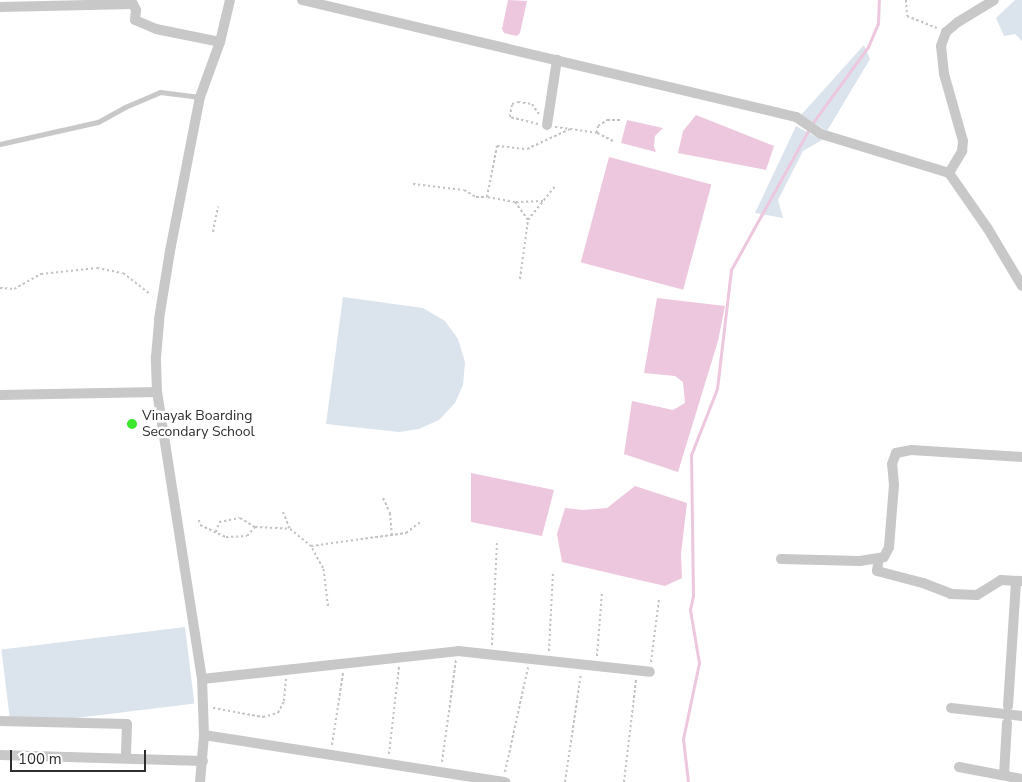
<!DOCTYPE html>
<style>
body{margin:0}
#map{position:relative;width:1022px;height:782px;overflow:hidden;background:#fff;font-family:"Nunito Sans",sans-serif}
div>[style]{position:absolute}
.green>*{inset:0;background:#dbe4ec;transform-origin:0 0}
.water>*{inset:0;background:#ecc7de;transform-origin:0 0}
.stream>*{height:2.5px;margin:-1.25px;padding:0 1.25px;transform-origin:1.25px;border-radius:1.25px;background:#ecc7de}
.path>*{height:2px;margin-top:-1px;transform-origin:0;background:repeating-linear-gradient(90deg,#c2c2c2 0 2.5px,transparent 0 5px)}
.service>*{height:5px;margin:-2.5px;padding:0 2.5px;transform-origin:2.5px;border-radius:2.5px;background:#c8c8c8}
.minor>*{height:10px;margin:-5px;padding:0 5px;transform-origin:5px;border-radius:5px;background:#c8c8c8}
.dots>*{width:14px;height:14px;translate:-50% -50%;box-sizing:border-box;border:2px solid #fff;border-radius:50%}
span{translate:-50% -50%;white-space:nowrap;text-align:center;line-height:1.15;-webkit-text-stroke:5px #fff;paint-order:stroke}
.poi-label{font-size:14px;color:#2e2e2e}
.left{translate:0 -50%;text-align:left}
.scale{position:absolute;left:10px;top:750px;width:136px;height:22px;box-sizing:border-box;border:2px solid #2e2e2e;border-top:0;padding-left:6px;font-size:15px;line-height:18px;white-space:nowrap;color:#2e2e2e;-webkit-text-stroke:4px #fff;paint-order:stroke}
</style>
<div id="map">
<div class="green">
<div style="clip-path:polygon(1015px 0,1022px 0,1022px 41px,1015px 34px,1004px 36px,996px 18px)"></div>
<div style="clip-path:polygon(864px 45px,870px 59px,827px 131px,801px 115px)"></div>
<div style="clip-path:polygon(796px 126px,822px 140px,803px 151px,778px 200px,783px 218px,755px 213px)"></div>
<div style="clip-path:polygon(343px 297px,423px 308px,445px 321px,458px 339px,465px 362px,463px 385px,455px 403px,439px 420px,419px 429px,399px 432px,326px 424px)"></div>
<div style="left:185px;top:627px;width:77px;height:185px;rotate:83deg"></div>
</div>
<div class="water">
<div style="clip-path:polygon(508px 0,527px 1px,520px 33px,517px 36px,504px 33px,502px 29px)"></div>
<div style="clip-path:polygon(696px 115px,774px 146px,766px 170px,678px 153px,683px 131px)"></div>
<div style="clip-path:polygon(627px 120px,663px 128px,655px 136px,654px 146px,656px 152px,621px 143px)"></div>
<div style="left:609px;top:157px;width:106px;height:109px;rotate:15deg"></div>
<div style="clip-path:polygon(657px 298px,725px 306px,718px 341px,678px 472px,624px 454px,632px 401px,673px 410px,685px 403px,683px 382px,675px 376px,644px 373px)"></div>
<div style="clip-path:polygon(471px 473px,554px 490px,542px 536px,471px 522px)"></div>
<div style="clip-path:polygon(635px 486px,687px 503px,681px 554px,682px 578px,665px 586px,562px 562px,557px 534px,565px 508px,583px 510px,607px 508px)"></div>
</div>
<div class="stream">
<div style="left:812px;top:124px;width:95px;rotate:-54deg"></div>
<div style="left:868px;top:47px;width:25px;rotate:-67deg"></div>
<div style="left:878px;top:24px;width:24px;rotate:-88deg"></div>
<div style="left:688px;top:782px;width:43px;rotate:-96.6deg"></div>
<div style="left:683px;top:739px;width:78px;rotate:-78.1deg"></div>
<div style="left:699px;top:663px;width:54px;rotate:-99.6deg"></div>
<div style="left:690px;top:610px;width:14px;rotate:-78deg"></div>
<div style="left:693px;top:596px;width:141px;rotate:-90.8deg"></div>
<div style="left:691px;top:455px;width:71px;rotate:-68.5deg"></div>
<div style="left:717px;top:389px;width:120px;rotate:-83.3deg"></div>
<div style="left:731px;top:270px;width:159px;rotate:-61deg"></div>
</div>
<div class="path">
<div style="left:906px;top:0;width:16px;rotate:86deg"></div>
<div style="left:907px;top:16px;width:32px;rotate:22deg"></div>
<div style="left:538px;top:124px;width:29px;rotate:-166deg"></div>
<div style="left:510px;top:117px;width:13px;rotate:-81deg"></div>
<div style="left:512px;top:104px;width:6px;rotate:-18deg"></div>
<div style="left:518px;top:102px;width:14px;rotate:8deg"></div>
<div style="left:532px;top:104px;width:12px;rotate:55deg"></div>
<div style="left:555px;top:127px;width:15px;rotate:8deg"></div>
<div style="left:613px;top:141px;width:18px;rotate:-153deg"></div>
<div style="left:597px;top:133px;width:7px;rotate:-82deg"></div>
<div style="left:598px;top:126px;width:11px;rotate:-34deg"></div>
<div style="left:607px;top:120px;width:14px"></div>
<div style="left:413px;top:184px;width:51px;rotate:6.7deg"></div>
<div style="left:464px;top:190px;width:14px;rotate:30deg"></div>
<div style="left:476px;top:197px;width:11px"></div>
<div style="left:516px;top:202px;width:27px;rotate:-2deg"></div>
<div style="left:528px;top:220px;width:45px;rotate:-51.3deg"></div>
<div style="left:213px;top:232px;width:26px;rotate:-79deg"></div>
<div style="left:520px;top:279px;width:60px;rotate:-82.3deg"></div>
<div style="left:528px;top:220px;width:22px;rotate:-126deg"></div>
<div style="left:515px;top:202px;width:28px;rotate:-170deg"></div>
<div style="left:487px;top:197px;width:52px;rotate:-78.9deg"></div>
<div style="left:497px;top:146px;width:30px;rotate:6deg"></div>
<div style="left:527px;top:149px;width:47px;rotate:-24.9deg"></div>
<div style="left:570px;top:129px;width:27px;rotate:8deg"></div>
<div style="left:0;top:288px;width:14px;rotate:4deg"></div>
<div style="left:14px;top:289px;width:31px;rotate:-29deg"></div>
<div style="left:41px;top:274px;width:56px;rotate:-6.1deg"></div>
<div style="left:97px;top:268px;width:26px;rotate:11deg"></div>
<div style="left:123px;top:273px;width:33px;rotate:38deg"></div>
<div style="left:383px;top:498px;width:17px;rotate:65deg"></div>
<div style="left:390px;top:513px;width:22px;rotate:85deg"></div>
<div style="left:283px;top:512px;width:18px;rotate:68deg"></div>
<div style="left:290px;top:529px;width:27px;rotate:39deg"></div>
<div style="left:199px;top:520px;width:5px;rotate:79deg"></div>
<div style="left:200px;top:525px;width:29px;rotate:25deg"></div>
<div style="left:226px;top:537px;width:21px;rotate:-3deg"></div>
<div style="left:247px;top:536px;width:12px;rotate:-48deg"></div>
<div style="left:255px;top:527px;width:35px;rotate:3deg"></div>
<div style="left:216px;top:532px;width:10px;rotate:-73deg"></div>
<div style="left:219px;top:522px;width:21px;rotate:-11deg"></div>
<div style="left:240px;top:518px;width:17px;rotate:31deg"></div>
<div style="left:328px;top:606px;width:38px;rotate:-97deg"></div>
<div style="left:323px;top:568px;width:25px;rotate:-119deg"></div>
<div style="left:311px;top:546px;width:96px;rotate:-7.8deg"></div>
<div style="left:406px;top:533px;width:18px;rotate:-38deg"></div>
<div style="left:492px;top:645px;width:102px;rotate:-87.2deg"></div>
<div style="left:549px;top:651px;width:79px;rotate:-87.1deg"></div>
<div style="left:597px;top:656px;width:64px;rotate:-85.5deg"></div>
<div style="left:651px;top:662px;width:64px;rotate:-82.8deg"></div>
<div style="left:213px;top:708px;width:51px;rotate:10.2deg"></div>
<div style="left:263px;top:717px;width:16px;rotate:-15deg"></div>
<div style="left:278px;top:713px;width:13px;rotate:-63deg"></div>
<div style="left:284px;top:701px;width:23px;rotate:-85deg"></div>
<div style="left:332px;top:745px;width:73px;rotate:-81.3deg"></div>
<div style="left:389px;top:754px;width:89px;rotate:-83.5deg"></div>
<div style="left:442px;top:762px;width:103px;rotate:-82.2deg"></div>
<div style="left:505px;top:772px;width:107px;rotate:-77.6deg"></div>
<div style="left:565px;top:782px;width:110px;rotate:-81.6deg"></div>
<div style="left:624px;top:782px;width:103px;rotate:-83.3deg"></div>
</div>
<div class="service">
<div style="left:0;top:144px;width:100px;rotate:-12.7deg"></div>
<div style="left:98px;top:122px;width:31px;rotate:-29deg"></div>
<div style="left:125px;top:107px;width:38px;rotate:-23deg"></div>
<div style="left:160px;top:92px;width:40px;rotate:7.1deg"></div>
</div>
<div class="minor">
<div style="left:302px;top:0;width:508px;rotate:13.32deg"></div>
<div style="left:796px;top:117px;width:30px;rotate:34deg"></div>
<div style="left:821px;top:134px;width:134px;rotate:16.9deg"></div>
<div style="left:949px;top:173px;width:68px;rotate:55.1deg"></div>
<div style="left:988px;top:229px;width:66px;rotate:59.2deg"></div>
<div style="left:0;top:7px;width:133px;rotate:-1.3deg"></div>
<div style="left:133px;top:4px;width:7px;rotate:63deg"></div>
<div style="left:136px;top:10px;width:10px;rotate:96deg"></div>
<div style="left:135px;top:20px;width:23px;rotate:23deg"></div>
<div style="left:156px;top:29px;width:65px;rotate:11.5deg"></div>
<div style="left:547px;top:125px;width:66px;rotate:-81.3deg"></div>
<div style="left:949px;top:173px;width:26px;rotate:-59deg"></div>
<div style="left:962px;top:151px;width:10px;rotate:-84deg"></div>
<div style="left:963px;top:141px;width:70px;rotate:-105.8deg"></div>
<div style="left:944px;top:74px;width:28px;rotate:-96deg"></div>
<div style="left:941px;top:46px;width:15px;rotate:-70deg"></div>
<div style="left:946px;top:32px;width:16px;rotate:-40deg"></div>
<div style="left:958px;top:22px;width:42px;rotate:-31.4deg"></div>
<div style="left:0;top:395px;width:157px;rotate:-1.1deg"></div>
<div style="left:879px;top:558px;width:13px;rotate:99deg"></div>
<div style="left:877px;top:571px;width:48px;rotate:14.6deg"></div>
<div style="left:923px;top:583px;width:30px;rotate:21deg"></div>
<div style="left:951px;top:594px;width:26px;rotate:2deg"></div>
<div style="left:977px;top:595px;width:28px;rotate:-32deg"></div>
<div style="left:1001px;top:580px;width:21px;rotate:3deg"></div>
<div style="left:781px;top:559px;width:79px;rotate:1.5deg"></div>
<div style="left:860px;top:561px;width:24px;rotate:-9deg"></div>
<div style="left:884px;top:557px;width:11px;rotate:-63deg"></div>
<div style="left:889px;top:547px;width:62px;rotate:-85.4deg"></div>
<div style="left:894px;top:485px;width:21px;rotate:-95deg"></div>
<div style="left:892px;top:464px;width:12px;rotate:-70deg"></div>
<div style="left:896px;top:453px;width:15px;rotate:-11deg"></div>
<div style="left:911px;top:450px;width:111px;rotate:3.6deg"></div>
<div style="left:202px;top:679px;width:258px;rotate:-6.2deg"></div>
<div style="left:458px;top:651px;width:193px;rotate:6.2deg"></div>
<div style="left:1008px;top:706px;width:125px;rotate:-86.3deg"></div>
<div style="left:951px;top:708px;width:71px;rotate:6.4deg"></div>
<div style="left:0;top:721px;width:127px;rotate:1.4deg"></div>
<div style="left:127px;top:724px;width:34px;rotate:92deg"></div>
<div style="left:204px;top:735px;width:305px;rotate:8.9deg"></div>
<div style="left:0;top:755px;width:203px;rotate:1.7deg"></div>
<div style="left:959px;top:767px;width:64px;rotate:10.8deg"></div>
<div style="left:1004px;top:775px;width:52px;rotate:-86.7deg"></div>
<div style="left:200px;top:782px;width:47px;rotate:-85.1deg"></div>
<div style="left:204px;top:735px;width:56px;rotate:-92deg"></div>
<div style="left:202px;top:679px;width:291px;rotate:-98.9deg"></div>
<div style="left:157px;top:392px;width:35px;rotate:-92deg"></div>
<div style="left:156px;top:357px;width:38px;rotate:-85deg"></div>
<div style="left:159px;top:319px;width:69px;rotate:-80.8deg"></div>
<div style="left:170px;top:251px;width:157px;rotate:-79deg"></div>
<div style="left:200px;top:97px;width:59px;rotate:-70deg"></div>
<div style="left:220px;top:42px;width:43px;rotate:-76.6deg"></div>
</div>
<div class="dots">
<div style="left:132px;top:424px;background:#3ce82d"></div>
</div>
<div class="poi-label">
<span class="left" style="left:142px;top:424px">Vinayak Boarding<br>Secondary School</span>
</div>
<div class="scale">100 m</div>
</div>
